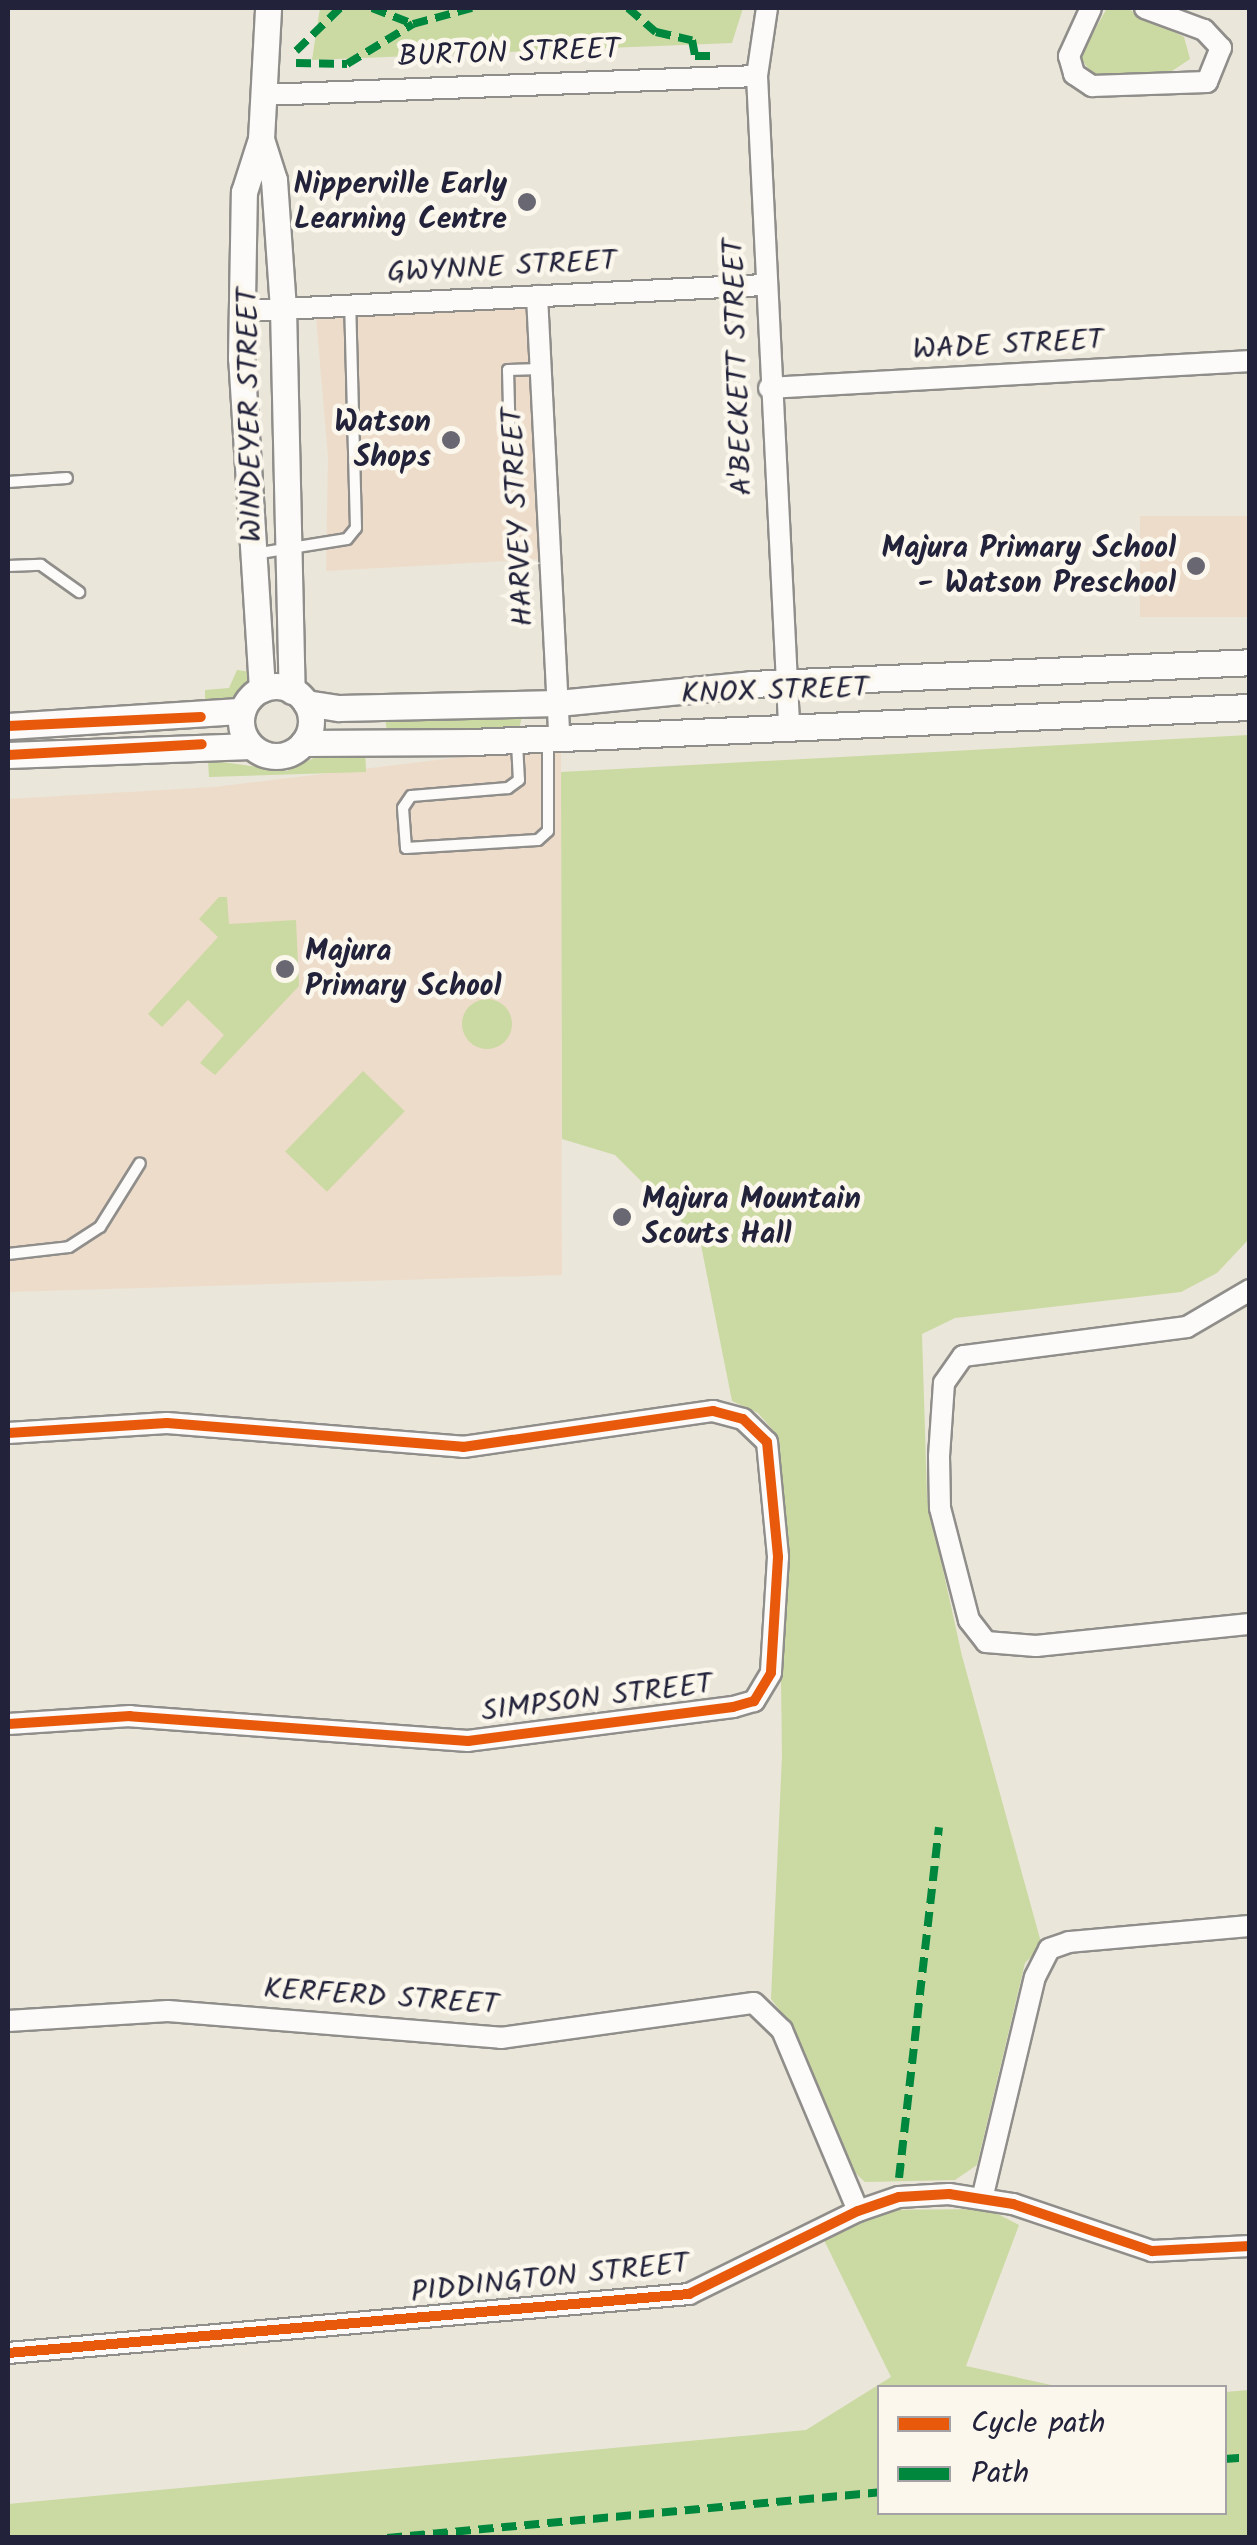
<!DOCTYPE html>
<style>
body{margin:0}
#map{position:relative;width:1257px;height:2545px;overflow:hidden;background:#eae6d9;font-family:Kalam,sans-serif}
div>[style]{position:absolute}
.built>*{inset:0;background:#eedcca;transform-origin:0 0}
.green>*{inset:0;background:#cbd9a2;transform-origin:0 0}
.round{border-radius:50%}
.roads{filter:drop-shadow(2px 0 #908e8b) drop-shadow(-2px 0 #908e8b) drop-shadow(0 2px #908e8b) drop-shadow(0 -2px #908e8b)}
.service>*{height:10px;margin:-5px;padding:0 5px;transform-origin:5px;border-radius:5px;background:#fcfbf9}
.minor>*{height:20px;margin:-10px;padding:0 10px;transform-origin:10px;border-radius:10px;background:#fcfbf9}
.tertiary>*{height:25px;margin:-12.5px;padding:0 12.5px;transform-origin:12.5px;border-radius:12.5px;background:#fcfbf9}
.tertiary>.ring{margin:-12.5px;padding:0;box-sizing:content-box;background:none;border:25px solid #fcfbf9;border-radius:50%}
.quiet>*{height:8px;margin-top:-4px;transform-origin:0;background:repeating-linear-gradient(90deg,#00873e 0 15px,transparent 0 23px)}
.cycleway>*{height:10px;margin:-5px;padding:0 5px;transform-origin:5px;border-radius:5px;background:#e8590c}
.dots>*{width:28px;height:28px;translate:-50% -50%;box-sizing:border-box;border:5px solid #fbf7ec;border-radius:50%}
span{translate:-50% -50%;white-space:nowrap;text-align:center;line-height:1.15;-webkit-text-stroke:9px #fbf7ec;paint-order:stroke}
.street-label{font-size:30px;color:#22223b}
.poi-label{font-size:30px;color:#22223b;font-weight:700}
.right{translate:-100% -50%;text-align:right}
.left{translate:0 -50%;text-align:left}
.frame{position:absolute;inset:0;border:10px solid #22223b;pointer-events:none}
.legend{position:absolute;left:877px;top:2385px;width:350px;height:130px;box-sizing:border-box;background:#fbf7ec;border:2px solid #a4a2a5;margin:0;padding:12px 18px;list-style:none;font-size:30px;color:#22223b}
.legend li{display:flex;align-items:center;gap:20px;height:50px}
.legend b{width:50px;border:2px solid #a4a2a5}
</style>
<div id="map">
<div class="built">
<div style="clip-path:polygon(530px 308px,539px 559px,326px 571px,328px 457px,316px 317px)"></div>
<div style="left:1249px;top:516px;width:101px;height:109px;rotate:90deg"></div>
<div style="clip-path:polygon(561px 745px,562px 1275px,8px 1292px,8px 799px,214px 787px)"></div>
</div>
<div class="green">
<div style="clip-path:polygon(320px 8px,743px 8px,732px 43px,312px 60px)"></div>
<div style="clip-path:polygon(1107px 8px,1126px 8px,1184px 37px,1190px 59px,1169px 73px,1092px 74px,1080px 57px)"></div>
<div style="clip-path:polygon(237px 670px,251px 672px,243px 692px,205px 709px,205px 690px,229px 688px)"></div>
<div style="clip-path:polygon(523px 712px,519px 729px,387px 732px,385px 718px)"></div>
<div style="clip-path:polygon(1249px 735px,1249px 1239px,1217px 1273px,1181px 1292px,955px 1318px,922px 1334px,927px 1497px,962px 1656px,1042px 1946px,1025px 1963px,977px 2165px,955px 2180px,865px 2182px,852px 2170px,793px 2027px,771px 1999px,782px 1756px,778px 1436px,758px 1413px,732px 1401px,700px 1240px,615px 1155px,562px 1139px,561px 772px)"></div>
<div style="clip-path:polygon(365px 746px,366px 772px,209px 777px,208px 760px,287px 771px,324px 753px)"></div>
<div style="clip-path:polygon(219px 897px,227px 897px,229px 924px,296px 920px,299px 986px,215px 1075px,200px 1063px,224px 1035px,188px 1000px,162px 1027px,148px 1014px,218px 937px,199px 919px)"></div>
<div class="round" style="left:462px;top:999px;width:50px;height:50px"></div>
<div style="left:363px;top:1071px;width:58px;height:112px;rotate:44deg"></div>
<div style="clip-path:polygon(988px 2209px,1019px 2225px,966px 2366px,1060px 2387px,880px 2388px,880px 2512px,1224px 2512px,1225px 2392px,1249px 2390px,1249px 2537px,8px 2538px,8px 2504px,806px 2430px,891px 2377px,823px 2238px,884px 2210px)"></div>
</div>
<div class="roads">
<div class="service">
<div style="left:510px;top:446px;width:76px;rotate:-91.5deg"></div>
<div style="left:508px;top:370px;width:32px;rotate:-2deg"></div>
<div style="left:8px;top:482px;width:59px;rotate:-3.9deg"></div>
<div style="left:254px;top:554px;width:94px;rotate:-9.2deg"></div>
<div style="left:347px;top:539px;width:14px;rotate:-51deg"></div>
<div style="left:356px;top:528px;width:223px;rotate:-91.5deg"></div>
<div style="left:8px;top:566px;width:33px;rotate:-2deg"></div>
<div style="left:41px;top:565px;width:47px;rotate:35.4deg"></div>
<div style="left:517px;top:743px;width:37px;rotate:87deg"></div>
<div style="left:519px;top:780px;width:14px;rotate:144deg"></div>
<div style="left:508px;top:788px;width:97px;rotate:175.3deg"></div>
<div style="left:411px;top:796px;width:14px;rotate:124deg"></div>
<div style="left:403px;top:808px;width:40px;rotate:85.7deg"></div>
<div style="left:406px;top:848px;width:132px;rotate:-3.5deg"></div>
<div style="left:538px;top:840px;width:13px;rotate:-42deg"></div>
<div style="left:548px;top:831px;width:93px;rotate:-90deg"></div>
<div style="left:8px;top:1254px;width:61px;rotate:-6.5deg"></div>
<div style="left:69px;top:1247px;width:37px;rotate:-33deg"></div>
<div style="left:100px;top:1227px;width:75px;rotate:-58deg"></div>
</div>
<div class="minor">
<div style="left:767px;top:8px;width:69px;rotate:98.4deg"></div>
<div style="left:757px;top:76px;width:649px;rotate:87.17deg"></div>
<div style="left:1091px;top:8px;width:53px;rotate:114.6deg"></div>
<div style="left:1069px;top:56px;width:19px;rotate:74deg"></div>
<div style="left:1074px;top:74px;width:22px;rotate:34deg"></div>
<div style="left:1092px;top:86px;width:115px;rotate:-2deg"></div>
<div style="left:1207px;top:82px;width:37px;rotate:-68deg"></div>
<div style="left:1221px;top:48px;width:25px;rotate:-133deg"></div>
<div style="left:1204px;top:30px;width:63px;rotate:-159.6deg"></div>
<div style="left:263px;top:95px;width:494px;rotate:-2.2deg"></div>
<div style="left:537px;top:296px;width:440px;rotate:87.1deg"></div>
<div style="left:242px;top:311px;width:524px;rotate:-2.85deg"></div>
<div style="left:769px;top:388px;width:482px;rotate:-3.2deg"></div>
<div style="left:1250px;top:1290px;width:73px;rotate:149.6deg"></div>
<div style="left:1187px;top:1327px;width:226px;rotate:172.6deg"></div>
<div style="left:963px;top:1356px;width:33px;rotate:125deg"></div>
<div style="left:944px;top:1383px;width:73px;rotate:93.9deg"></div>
<div style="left:939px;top:1456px;width:52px;rotate:88.9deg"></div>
<div style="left:940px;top:1508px;width:116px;rotate:75.5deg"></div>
<div style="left:969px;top:1620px;width:28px;rotate:52deg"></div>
<div style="left:986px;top:1642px;width:50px;rotate:4.6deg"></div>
<div style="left:1036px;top:1646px;width:215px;rotate:-5.9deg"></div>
<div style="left:8px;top:1433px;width:159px;rotate:-3.6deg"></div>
<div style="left:167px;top:1423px;width:297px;rotate:4.6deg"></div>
<div style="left:463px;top:1447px;width:253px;rotate:-8.2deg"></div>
<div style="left:713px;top:1411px;width:31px;rotate:15deg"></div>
<div style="left:743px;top:1419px;width:33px;rotate:44deg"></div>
<div style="left:767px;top:1442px;width:116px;rotate:84.5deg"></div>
<div style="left:778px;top:1557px;width:116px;rotate:93.5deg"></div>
<div style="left:771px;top:1673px;width:33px;rotate:121deg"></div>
<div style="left:754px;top:1701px;width:22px;rotate:164deg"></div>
<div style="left:733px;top:1707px;width:267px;rotate:172.7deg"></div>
<div style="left:468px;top:1741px;width:339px;rotate:-175.8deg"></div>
<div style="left:130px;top:1716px;width:122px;rotate:176.2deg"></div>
<div style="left:8px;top:2021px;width:160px;rotate:-3.6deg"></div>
<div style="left:168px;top:2011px;width:334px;rotate:4.6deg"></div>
<div style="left:501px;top:2038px;width:255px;rotate:-7.9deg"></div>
<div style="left:754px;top:2003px;width:39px;rotate:44deg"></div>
<div style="left:782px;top:2030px;width:196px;rotate:67.2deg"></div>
<div style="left:982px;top:2199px;width:228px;rotate:-76.6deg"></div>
<div style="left:1035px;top:1977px;width:31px;rotate:-63deg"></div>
<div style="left:1049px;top:1949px;width:21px;rotate:-19deg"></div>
<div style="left:1069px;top:1942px;width:182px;rotate:-5.1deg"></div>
<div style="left:8px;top:2353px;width:684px;rotate:-4.95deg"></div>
<div style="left:689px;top:2294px;width:188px;rotate:-26.2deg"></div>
<div style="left:858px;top:2211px;width:43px;rotate:-18.9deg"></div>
<div style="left:899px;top:2197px;width:50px;rotate:-3.4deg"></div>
<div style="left:949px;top:2194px;width:65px;rotate:8.9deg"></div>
<div style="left:1013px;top:2204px;width:147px;rotate:18.7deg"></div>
<div style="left:1152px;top:2251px;width:98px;rotate:-2.9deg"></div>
</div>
<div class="tertiary">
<div style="left:261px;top:139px;width:43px;rotate:72.4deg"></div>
<div style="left:274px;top:180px;width:128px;rotate:86deg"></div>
<div style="left:283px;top:308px;width:383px;rotate:88.7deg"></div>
<div class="ring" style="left:241px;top:686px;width:45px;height:45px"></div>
<div style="left:262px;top:689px;width:332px;rotate:-93.6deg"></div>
<div style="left:241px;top:358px;width:166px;rotate:-89deg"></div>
<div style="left:244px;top:192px;width:56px;rotate:-72.2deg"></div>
<div style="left:261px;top:139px;width:131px;rotate:-86.9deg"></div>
<div style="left:306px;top:703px;width:33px;rotate:9deg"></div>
<div style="left:339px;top:708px;width:219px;rotate:-1.3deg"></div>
<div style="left:558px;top:703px;width:194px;rotate:-5.6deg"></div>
<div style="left:751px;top:684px;width:499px;rotate:-2.5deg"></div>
<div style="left:8px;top:726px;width:235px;rotate:-3.7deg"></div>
<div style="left:303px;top:743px;width:169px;rotate:-0.3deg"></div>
<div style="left:472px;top:742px;width:779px;rotate:-2.58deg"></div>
<div style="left:8px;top:755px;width:243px;rotate:-2.1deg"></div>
</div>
</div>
<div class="quiet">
<div style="left:372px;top:8px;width:44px;rotate:21.3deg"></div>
<div style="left:628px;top:8px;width:37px;rotate:41deg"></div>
<div style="left:656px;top:32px;width:37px;rotate:13deg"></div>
<div style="left:692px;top:40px;width:16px;rotate:79deg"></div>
<div style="left:695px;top:56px;width:19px"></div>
<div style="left:296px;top:51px;width:62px;rotate:-44.3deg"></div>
<div style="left:296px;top:63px;width:51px;rotate:1.1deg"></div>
<div style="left:347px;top:64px;width:77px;rotate:-31.2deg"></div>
<div style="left:413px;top:24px;width:61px;rotate:-15.2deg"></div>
<div style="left:899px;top:2178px;width:353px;rotate:-83.5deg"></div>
<div style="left:1224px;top:2459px;width:26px;rotate:-4deg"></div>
<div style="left:387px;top:2538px;width:495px;rotate:-5.3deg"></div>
</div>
<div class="cycleway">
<div style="left:8px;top:726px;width:193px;rotate:-2.7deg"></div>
<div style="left:8px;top:755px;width:194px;rotate:-3.2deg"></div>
<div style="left:8px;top:1433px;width:159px;rotate:-3.6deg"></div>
<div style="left:167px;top:1423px;width:297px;rotate:4.6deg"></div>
<div style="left:463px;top:1447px;width:253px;rotate:-8.2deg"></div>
<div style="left:713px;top:1411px;width:31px;rotate:15deg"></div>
<div style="left:743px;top:1419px;width:33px;rotate:44deg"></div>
<div style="left:767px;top:1442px;width:116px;rotate:84.5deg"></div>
<div style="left:778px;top:1557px;width:116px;rotate:93.5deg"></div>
<div style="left:771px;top:1673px;width:33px;rotate:121deg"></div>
<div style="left:754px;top:1701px;width:22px;rotate:164deg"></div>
<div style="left:733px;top:1707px;width:267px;rotate:172.7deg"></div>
<div style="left:468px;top:1741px;width:339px;rotate:-175.8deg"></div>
<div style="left:130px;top:1716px;width:122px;rotate:176.2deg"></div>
<div style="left:8px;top:2353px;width:684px;rotate:-4.95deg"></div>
<div style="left:689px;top:2294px;width:188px;rotate:-26.2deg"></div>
<div style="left:858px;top:2211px;width:43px;rotate:-18.9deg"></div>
<div style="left:899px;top:2197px;width:50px;rotate:-3.4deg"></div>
<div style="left:949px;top:2194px;width:65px;rotate:8.9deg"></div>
<div style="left:1013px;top:2204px;width:147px;rotate:18.7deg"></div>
<div style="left:1152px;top:2251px;width:98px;rotate:-2.9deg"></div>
</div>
<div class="dots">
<div style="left:527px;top:202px;background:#686772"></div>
<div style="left:451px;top:440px;background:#686772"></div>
<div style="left:1196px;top:566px;background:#686772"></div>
<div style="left:285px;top:969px;background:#686772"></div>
<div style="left:622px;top:1217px;background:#686772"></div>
</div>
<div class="street-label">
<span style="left:509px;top:54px;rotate:-2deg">BURTON STREET</span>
<span style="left:502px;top:268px;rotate:-3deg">GWYNNE STREET</span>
<span style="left:1008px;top:346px;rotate:-3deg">WADE STREET</span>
<span style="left:739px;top:367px;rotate:-92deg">A'BECKETT STREET</span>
<span style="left:251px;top:415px;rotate:-91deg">WINDEYER STREET</span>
<span style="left:519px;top:517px;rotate:-93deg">HARVEY STREET</span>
<span style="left:775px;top:692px;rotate:-2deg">KNOX STREET</span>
<span style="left:597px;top:1699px;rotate:-7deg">SIMPSON STREET</span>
<span style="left:381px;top:1998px;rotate:4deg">KERFERD STREET</span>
<span style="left:550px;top:2279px;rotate:-6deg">PIDDINGTON STREET</span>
</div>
<div class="poi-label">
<span class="right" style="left:507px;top:202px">Nipperville Early<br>Learning Centre</span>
<span class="right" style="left:431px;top:440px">Watson<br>Shops</span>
<span class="right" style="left:1176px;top:566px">Majura Primary School<br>- Watson Preschool</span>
<span class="left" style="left:305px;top:969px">Majura<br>Primary School</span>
<span class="left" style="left:642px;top:1217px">Majura Mountain<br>Scouts Hall</span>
</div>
<div class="frame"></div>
<ul class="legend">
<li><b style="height:12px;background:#e8590c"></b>Cycle path</li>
<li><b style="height:12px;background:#00873e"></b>Path</li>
</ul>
</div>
